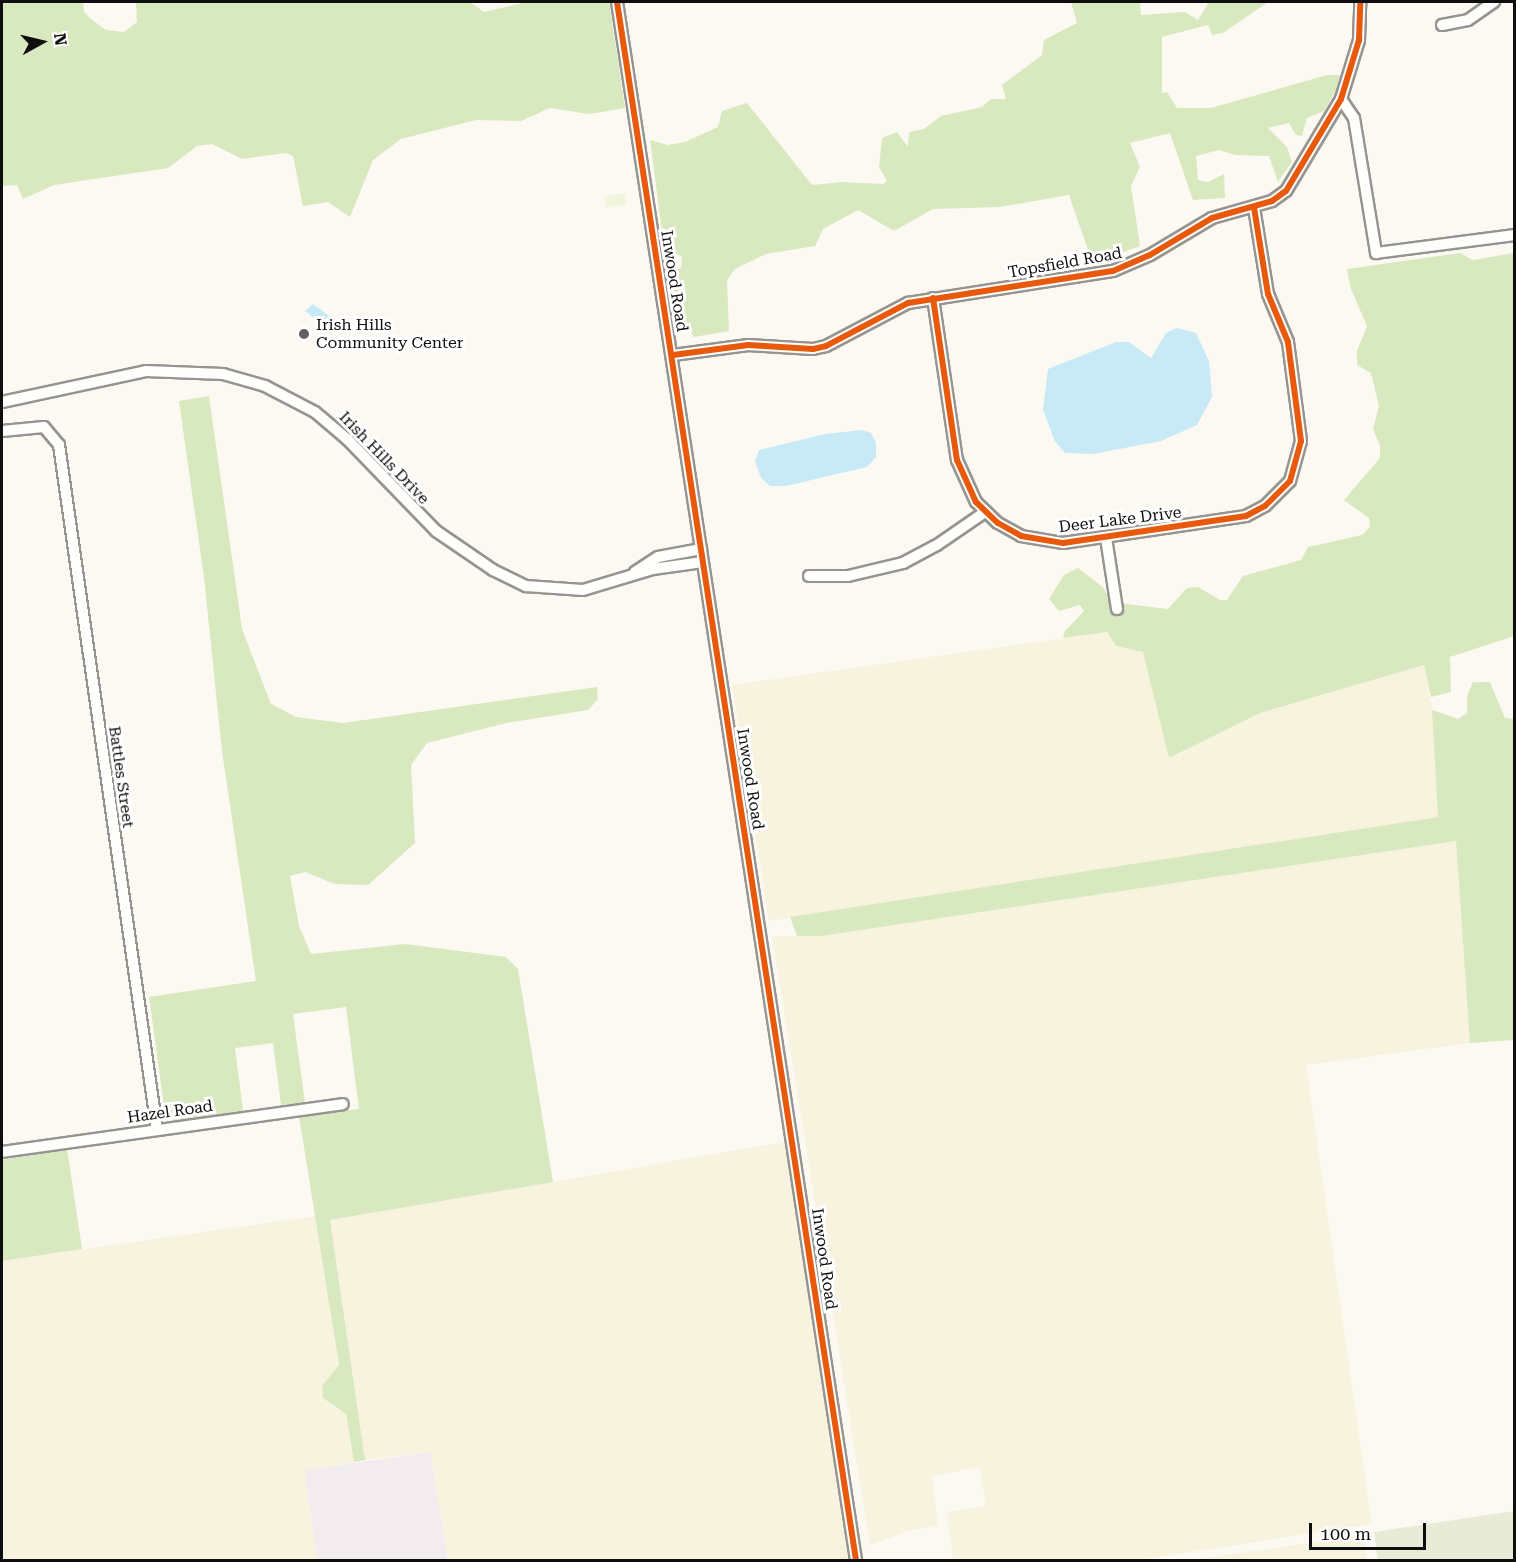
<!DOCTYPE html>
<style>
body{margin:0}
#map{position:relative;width:1516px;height:1562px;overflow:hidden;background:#fbf9f2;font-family:"Roboto Serif",serif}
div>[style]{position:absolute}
.industrial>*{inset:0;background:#f2ecef}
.farmland>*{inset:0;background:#f8f3de}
.forest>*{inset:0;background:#d8e8bf}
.cemetery>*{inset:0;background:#e8ecd6}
.pitch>*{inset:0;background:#f0f5db;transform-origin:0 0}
.water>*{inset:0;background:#c8eaf6}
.roads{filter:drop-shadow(2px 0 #959491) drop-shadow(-2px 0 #959491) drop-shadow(0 2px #959491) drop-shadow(0 -2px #959491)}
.minor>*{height:10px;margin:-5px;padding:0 5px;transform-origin:5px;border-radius:5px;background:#fefefd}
.cycleway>*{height:6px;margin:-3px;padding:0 3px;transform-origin:3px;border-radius:3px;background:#e8590c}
.dots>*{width:16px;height:16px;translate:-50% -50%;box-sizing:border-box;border:3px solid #fff;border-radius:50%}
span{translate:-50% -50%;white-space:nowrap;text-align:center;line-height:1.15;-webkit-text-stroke:6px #fff;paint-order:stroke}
.street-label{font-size:16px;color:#0e0e0e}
.poi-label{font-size:16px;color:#0e0e0e}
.left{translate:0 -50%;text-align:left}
.frame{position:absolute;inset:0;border:3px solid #0e0e0e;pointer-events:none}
.north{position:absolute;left:12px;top:12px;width:60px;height:60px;-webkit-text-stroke:4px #fff;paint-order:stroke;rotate:82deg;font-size:16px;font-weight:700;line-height:24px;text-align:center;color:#0e0e0e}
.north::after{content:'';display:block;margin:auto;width:21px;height:27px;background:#0e0e0e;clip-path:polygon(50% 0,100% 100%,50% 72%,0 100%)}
.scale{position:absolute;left:1309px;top:1523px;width:117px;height:27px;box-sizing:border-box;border:3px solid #0e0e0e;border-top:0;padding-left:8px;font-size:18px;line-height:21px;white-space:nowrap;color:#0e0e0e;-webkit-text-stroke:4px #fff;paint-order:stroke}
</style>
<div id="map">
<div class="industrial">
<div style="clip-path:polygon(431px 1452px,448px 1560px,317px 1560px,304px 1470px)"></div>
</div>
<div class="farmland">
<div style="clip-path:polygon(1107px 632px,1116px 646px,1143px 652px,1170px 758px,1260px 713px,1424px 665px,1432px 710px,1439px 817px,769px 921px,732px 685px)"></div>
<div style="clip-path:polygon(1456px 841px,1470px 1043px,1306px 1065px,1372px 1524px,1139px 1560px,953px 1560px,947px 1512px,986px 1506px,979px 1467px,932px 1476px,938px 1526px,908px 1531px,870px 1545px,772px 936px,821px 936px)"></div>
<div style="clip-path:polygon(785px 1142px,849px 1560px,448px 1560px,430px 1452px,365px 1460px,330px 1220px)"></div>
<div style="clip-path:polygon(315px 1216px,339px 1365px,322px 1386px,332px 1406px,346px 1414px,354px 1462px,304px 1471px,317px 1560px,2px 1560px,2px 1261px)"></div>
<div style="clip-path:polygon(1364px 1535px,1367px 1560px,1192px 1560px)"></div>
</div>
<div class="forest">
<div style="clip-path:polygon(2px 2px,83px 2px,84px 12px,91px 19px,106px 30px,124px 32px,137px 22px,136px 2px,470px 2px,484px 12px,527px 2px,609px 2px,625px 108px,589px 114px,550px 108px,521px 121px,476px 120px,401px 139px,373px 160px,350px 217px,328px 202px,303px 206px,293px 156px,286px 153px,242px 159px,212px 144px,197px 146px,168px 168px,54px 185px,23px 199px,17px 185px,2px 186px)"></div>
<div style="clip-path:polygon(1071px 2px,1140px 2px,1141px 15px,1185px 12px,1198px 20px,1209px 2px,1268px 2px,1223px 33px,1212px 35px,1208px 25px,1162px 37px,1162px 93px,1167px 92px,1177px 108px,1211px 108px,1327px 75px,1340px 75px,1336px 90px,1324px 111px,1307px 118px,1302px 136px,1296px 135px,1289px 123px,1268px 128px,1287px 147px,1292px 162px,1278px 182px,1269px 156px,1235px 155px,1219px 150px,1196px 156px,1198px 180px,1208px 182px,1224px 174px,1225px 198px,1193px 200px,1170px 133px,1130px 143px,1140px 167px,1131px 186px,1140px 246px,1124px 252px,1103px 258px,1089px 253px,1069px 195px,1000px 207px,933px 209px,894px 231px,858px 210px,823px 229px,815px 246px,766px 254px,735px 269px,727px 280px,729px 331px,694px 337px,686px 322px,675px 318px,666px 273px,681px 268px,682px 257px,664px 247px,650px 140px,668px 145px,685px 142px,718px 127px,722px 111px,747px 103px,812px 185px,843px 182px,883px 184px,887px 181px,879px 167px,882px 138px,897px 132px,908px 147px,909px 132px,924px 129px,941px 116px,982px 107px,991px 99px,1006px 99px,1002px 85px,1042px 55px,1044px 40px,1077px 23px)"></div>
<div style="clip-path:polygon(1460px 253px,1473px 260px,1514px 253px,1514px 636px,1450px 657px,1451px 692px,1431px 697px,1424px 665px,1260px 713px,1169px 758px,1143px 652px,1116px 646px,1107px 632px,1063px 638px,1065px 631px,1084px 611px,1080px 605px,1059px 611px,1049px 599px,1064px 575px,1078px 568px,1104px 588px,1110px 602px,1168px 609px,1187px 588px,1198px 587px,1220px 600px,1227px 600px,1243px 576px,1301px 560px,1308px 547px,1362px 535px,1370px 527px,1369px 518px,1344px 500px,1380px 458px,1380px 446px,1373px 429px,1379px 406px,1371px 373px,1357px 365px,1357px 351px,1367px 326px,1351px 289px,1347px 269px)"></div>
<div style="clip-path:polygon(209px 396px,242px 629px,271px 704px,296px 717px,343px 723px,597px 687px,598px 699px,588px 710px,506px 723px,427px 743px,411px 765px,415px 843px,368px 885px,335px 884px,305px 872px,290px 876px,299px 926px,311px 954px,405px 944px,506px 957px,518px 969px,553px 1182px,330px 1220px,365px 1460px,354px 1462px,346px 1414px,323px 1398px,322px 1386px,339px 1365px,299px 1116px,359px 1109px,346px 1007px,293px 1014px,305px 1103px,281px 1105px,273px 1043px,235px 1048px,243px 1111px,171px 1121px,165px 1113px,149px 997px,256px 981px,222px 751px,204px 577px,179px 401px)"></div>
<div style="clip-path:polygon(1473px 682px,1490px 682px,1505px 718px,1514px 719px,1514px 1040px,1470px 1043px,1456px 841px,821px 936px,797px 936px,790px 917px,1438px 817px,1432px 710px,1458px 719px,1467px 713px,1467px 696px)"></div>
<div style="clip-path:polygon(67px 1149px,82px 1249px,2px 1261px,2px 1160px)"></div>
</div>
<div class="cemetery">
<div style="clip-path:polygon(1514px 1511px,1514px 1560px,1378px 1560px,1374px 1532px)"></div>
</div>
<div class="pitch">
<div style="left:625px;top:193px;width:12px;height:21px;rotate:81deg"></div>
</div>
<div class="water">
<div style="clip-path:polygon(313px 304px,329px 316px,324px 326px,305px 311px)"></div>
<div style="clip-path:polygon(1177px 328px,1196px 333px,1209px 361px,1212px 397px,1197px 425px,1161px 441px,1093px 454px,1065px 453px,1054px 440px,1043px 409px,1048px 369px,1116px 342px,1129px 342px,1151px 358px,1166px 333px)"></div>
<div style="clip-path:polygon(862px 430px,871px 433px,876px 443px,876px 457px,867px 467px,786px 486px,770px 486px,761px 478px,755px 461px,759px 450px,825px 434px)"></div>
</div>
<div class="roads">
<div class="minor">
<div style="left:617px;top:2px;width:1576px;rotate:81.28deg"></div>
<div style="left:1442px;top:25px;width:26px;rotate:-11deg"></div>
<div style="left:1468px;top:20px;width:32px;rotate:-35deg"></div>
<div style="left:1341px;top:99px;width:23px;rotate:56deg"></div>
<div style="left:1354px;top:118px;width:137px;rotate:80.7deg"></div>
<div style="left:1376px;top:253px;width:139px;rotate:-7.4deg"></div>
<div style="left:933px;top:298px;width:164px;rotate:81.6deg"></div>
<div style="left:957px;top:460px;width:46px;rotate:65.7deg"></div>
<div style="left:976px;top:502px;width:30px;rotate:44deg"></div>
<div style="left:998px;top:523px;width:26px;rotate:29deg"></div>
<div style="left:1021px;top:536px;width:43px;rotate:9.5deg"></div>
<div style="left:1063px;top:543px;width:185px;rotate:-8.4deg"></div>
<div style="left:1246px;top:516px;width:21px;rotate:-28deg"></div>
<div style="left:1265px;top:506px;width:35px;rotate:-45deg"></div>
<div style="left:1290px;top:481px;width:41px;rotate:-74.6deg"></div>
<div style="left:1301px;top:441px;width:100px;rotate:-97.5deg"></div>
<div style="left:1288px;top:342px;width:52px;rotate:-112.6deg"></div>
<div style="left:1268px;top:294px;width:87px;rotate:-99.2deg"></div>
<div style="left:673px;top:355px;width:76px;rotate:-7.6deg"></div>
<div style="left:748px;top:345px;width:65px;rotate:3.5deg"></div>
<div style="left:813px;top:349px;width:13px;rotate:-13deg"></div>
<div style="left:826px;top:346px;width:93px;rotate:-27.7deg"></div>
<div style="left:908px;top:303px;width:207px;rotate:-8.9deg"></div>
<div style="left:1113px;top:271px;width:40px;rotate:-23.4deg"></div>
<div style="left:1150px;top:255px;width:72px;rotate:-30.8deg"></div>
<div style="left:1212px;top:218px;width:62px;rotate:-15.8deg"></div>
<div style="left:1272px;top:201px;width:17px;rotate:-36deg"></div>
<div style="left:1286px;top:191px;width:107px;rotate:-59.1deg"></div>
<div style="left:1341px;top:99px;width:62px;rotate:-73deg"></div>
<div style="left:1359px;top:40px;width:38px;rotate:-88deg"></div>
<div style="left:2px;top:402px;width:147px;rotate:-12.1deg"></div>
<div style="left:146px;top:371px;width:77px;rotate:2.2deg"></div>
<div style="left:223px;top:374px;width:44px;rotate:15.9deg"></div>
<div style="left:265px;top:386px;width:56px;rotate:27.5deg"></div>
<div style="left:315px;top:412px;width:42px;rotate:40.2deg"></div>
<div style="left:347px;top:439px;width:128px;rotate:45.9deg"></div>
<div style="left:436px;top:531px;width:69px;rotate:34.4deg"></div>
<div style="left:493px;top:570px;width:37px;rotate:26deg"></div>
<div style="left:526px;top:586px;width:57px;rotate:4deg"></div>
<div style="left:583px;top:590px;width:73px;rotate:-16.7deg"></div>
<div style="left:653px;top:569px;width:50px;rotate:-8deg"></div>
<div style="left:2px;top:431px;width:42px;rotate:-5.4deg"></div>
<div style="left:44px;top:427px;width:23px;rotate:50deg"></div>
<div style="left:59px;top:445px;width:691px;rotate:81.85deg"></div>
<div style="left:1106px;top:538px;width:72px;rotate:81.2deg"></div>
<div style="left:635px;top:572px;width:27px;rotate:-33deg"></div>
<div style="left:658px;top:557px;width:44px;rotate:-10.5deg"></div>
<div style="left:809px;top:576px;width:39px"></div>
<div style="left:848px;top:576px;width:57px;rotate:-13.3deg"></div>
<div style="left:903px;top:563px;width:38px;rotate:-28deg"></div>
<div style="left:937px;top:545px;width:58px;rotate:-34.5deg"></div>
<div style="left:2px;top:1152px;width:344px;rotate:-8deg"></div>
</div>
</div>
<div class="cycleway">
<div style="left:617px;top:2px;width:1576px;rotate:81.28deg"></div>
<div style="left:933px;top:298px;width:164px;rotate:81.6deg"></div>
<div style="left:957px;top:460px;width:46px;rotate:65.7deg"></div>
<div style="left:976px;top:502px;width:30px;rotate:44deg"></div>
<div style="left:998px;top:523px;width:26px;rotate:29deg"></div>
<div style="left:1021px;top:536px;width:43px;rotate:9.5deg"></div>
<div style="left:1063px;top:543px;width:185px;rotate:-8.4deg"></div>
<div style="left:1246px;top:516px;width:21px;rotate:-28deg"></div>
<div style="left:1265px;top:506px;width:35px;rotate:-45deg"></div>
<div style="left:1290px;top:481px;width:41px;rotate:-74.6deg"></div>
<div style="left:1301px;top:441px;width:100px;rotate:-97.5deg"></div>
<div style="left:1288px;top:342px;width:52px;rotate:-112.6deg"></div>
<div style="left:1268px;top:294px;width:87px;rotate:-99.2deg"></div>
<div style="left:673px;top:355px;width:76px;rotate:-7.6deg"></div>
<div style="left:748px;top:345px;width:65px;rotate:3.5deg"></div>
<div style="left:813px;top:349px;width:13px;rotate:-13deg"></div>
<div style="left:826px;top:346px;width:93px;rotate:-27.7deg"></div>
<div style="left:908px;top:303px;width:207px;rotate:-8.9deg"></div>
<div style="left:1113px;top:271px;width:40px;rotate:-23.4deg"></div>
<div style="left:1150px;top:255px;width:72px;rotate:-30.8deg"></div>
<div style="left:1212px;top:218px;width:62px;rotate:-15.8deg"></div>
<div style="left:1272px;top:201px;width:17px;rotate:-36deg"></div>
<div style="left:1286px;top:191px;width:107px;rotate:-59.1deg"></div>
<div style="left:1341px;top:99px;width:62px;rotate:-73deg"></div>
<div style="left:1359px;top:40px;width:38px;rotate:-88deg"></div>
</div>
<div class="dots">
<div style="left:304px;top:334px;background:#61605e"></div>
</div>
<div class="street-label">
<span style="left:1065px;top:263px;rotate:-10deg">Topsfield Road</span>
<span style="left:674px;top:281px;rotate:81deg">Inwood Road</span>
<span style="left:384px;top:458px;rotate:46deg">Irish Hills Drive</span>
<span style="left:1120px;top:520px;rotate:-7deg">Deer Lake Drive</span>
<span style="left:121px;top:777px;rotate:82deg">Battles Street</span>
<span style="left:750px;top:779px;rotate:81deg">Inwood Road</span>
<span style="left:170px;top:1112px;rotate:-8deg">Hazel Road</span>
<span style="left:824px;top:1259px;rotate:82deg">Inwood Road</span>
</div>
<div class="poi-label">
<span class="left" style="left:316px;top:334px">Irish Hills<br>Community Center</span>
</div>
<div class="frame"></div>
<div class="north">N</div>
<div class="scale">100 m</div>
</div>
